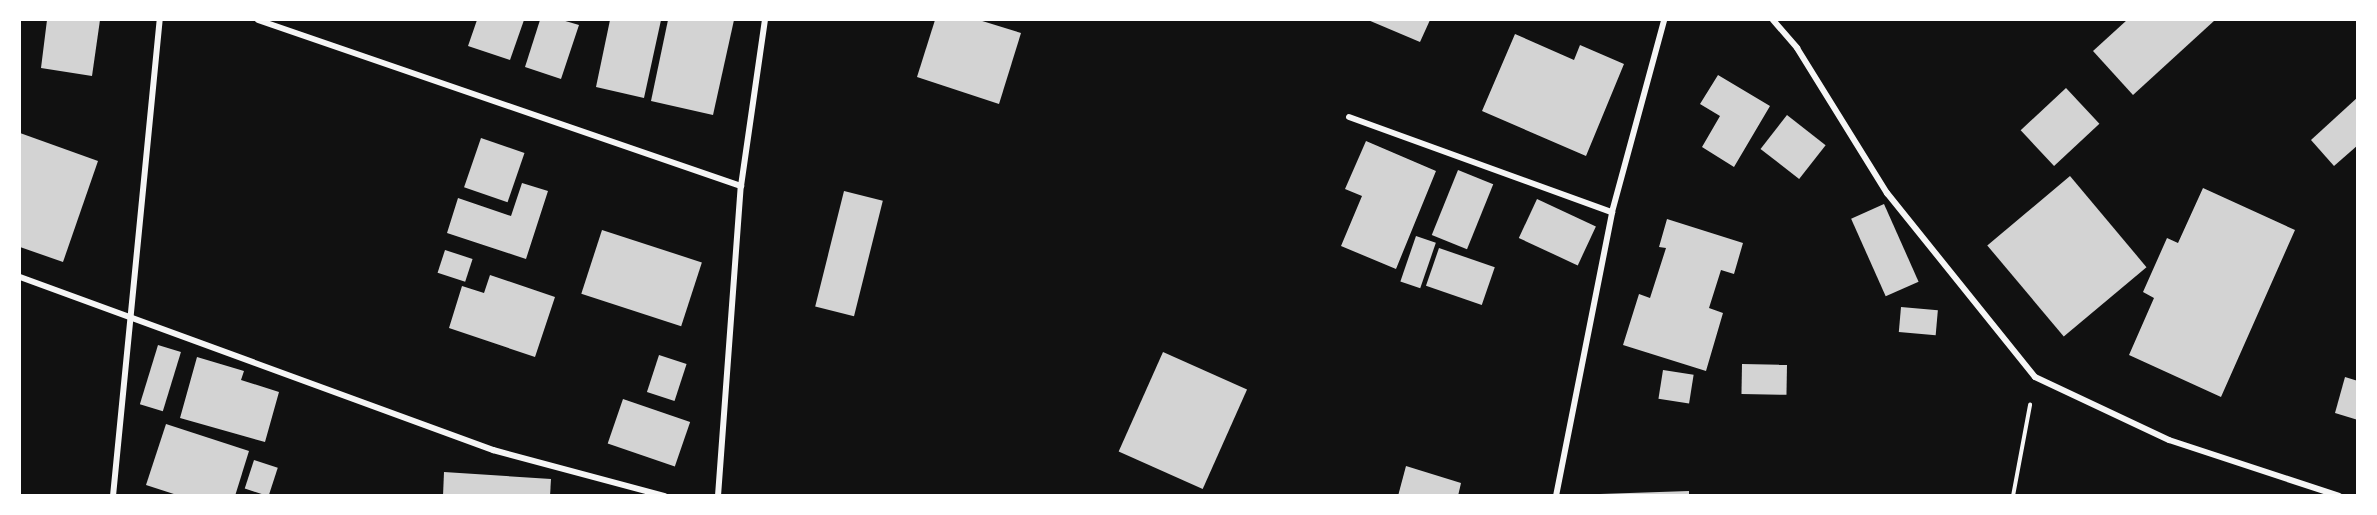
<!DOCTYPE html>
<style>
body{margin:0}
#map{position:relative;width:2377px;height:515px;overflow:hidden;background:#111;font-family:Quicksand,sans-serif}
div>[style]{position:absolute}
.building>*{inset:0;background:#d3d3d3;transform-origin:0 0}
.path>*{height:4px;margin:-2px;padding:0 2px;transform-origin:2px;border-radius:2px;background:#f5f5f5}
.minor>*{height:6px;margin:-3px;padding:0 3px;transform-origin:3px;border-radius:3px;background:#f5f5f5}
span{translate:-50% -50%;white-space:nowrap;text-align:center;line-height:1.15;-webkit-text-stroke:6px #fff;paint-order:stroke}
.frame{position:absolute;inset:0;border:21px solid #fff;pointer-events:none}
</style>
<div id="map">
<div class="building">
<div style="clip-path:polygon(47px 20px,100px 20px,92px 76px,41px 68px)"></div>
<div style="clip-path:polygon(477px 20px,524px 20px,510px 60px,468px 46px)"></div>
<div style="clip-path:polygon(540px 20px,562px 20px,579px 25px,561px 79px,525px 67px)"></div>
<div style="clip-path:polygon(610px 20px,661px 20px,644px 98px,596px 87px)"></div>
<div style="clip-path:polygon(668px 20px,734px 20px,713px 115px,651px 101px)"></div>
<div style="clip-path:polygon(935px 20px,979px 20px,1021px 33px,999px 104px,917px 77px)"></div>
<div style="clip-path:polygon(1368px 20px,1430px 20px,1420px 42px)"></div>
<div style="clip-path:polygon(2127px 20px,2215px 20px,2133px 95px,2093px 51px)"></div>
<div style="clip-path:polygon(1515px 34px,1574px 60px,1580px 45px,1624px 64px,1586px 156px,1482px 111px)"></div>
<div style="clip-path:polygon(1718px 75px,1770px 106px,1734px 167px,1702px 147px,1720px 116px,1700px 104px)"></div>
<div style="left:2066px;top:88px;width:49px;height:62px;rotate:47deg"></div>
<div style="clip-path:polygon(2358px 97px,2358px 145px,2334px 166px,2311px 140px)"></div>
<div style="left:1787px;top:115px;width:49px;height:43px;rotate:38deg"></div>
<div style="clip-path:polygon(20px 133px,98px 161px,63px 262px,20px 247px)"></div>
<div style="left:481px;top:138px;width:46px;height:52px;rotate:19deg"></div>
<div style="clip-path:polygon(1366px 141px,1436px 171px,1396px 269px,1341px 246px,1362px 196px,1345px 189px)"></div>
<div style="left:1458px;top:170px;width:38px;height:70px;rotate:22deg"></div>
<div style="left:2070px;top:176px;width:119px;height:108px;rotate:50deg"></div>
<div style="clip-path:polygon(522px 183px,548px 191px,526px 259px,447px 233px,458px 198px,511px 216px)"></div>
<div style="clip-path:polygon(2203px 188px,2295px 230px,2221px 397px,2129px 355px,2154px 298px,2143px 292px,2167px 238px,2178px 243px)"></div>
<div style="left:844px;top:191px;width:40px;height:119px;rotate:14deg"></div>
<div style="left:1537px;top:199px;width:65px;height:43px;rotate:25deg"></div>
<div style="left:1884px;top:204px;width:85px;height:36px;rotate:66deg"></div>
<div style="clip-path:polygon(1667px 219px,1743px 243px,1734px 274px,1721px 270px,1709px 308px,1723px 313px,1706px 371px,1623px 345px,1639px 294px,1650px 298px,1666px 248px,1659px 247px)"></div>
<div style="left:602px;top:230px;width:105px;height:67px;rotate:18deg"></div>
<div style="left:1416px;top:236px;width:21px;height:48px;rotate:19deg"></div>
<div style="left:1439px;top:248px;width:59px;height:40px;rotate:19deg"></div>
<div style="left:445px;top:250px;width:29px;height:24px;rotate:18deg"></div>
<div style="clip-path:polygon(490px 275px,555px 297px,535px 357px,449px 328px,462px 286px,484px 293px)"></div>
<div style="left:1901px;top:307px;width:37px;height:25px;rotate:5deg"></div>
<div style="left:158px;top:345px;width:24px;height:62px;rotate:17deg"></div>
<div style="left:1163px;top:352px;width:92px;height:109px;rotate:24deg"></div>
<div style="left:659px;top:355px;width:29px;height:39px;rotate:18deg"></div>
<div style="clip-path:polygon(197px 357px,244px 371px,241px 380px,279px 392px,265px 442px,180px 418px)"></div>
<div style="left:1742px;top:364px;width:45px;height:30px;rotate:1deg"></div>
<div style="left:1663px;top:370px;width:31px;height:29px;rotate:9deg"></div>
<div style="clip-path:polygon(2345px 377px,2358px 381px,2358px 420px,2335px 413px)"></div>
<div style="left:623px;top:399px;width:71px;height:47px;rotate:19deg"></div>
<div style="clip-path:polygon(166px 424px,249px 451px,235px 496px,180px 496px,146px 485px)"></div>
<div style="left:254px;top:460px;width:25px;height:30px;rotate:18deg"></div>
<div style="clip-path:polygon(1406px 466px,1461px 483px,1458px 496px,1398px 496px)"></div>
<div style="clip-path:polygon(444px 472px,551px 479px,550px 496px,443px 496px)"></div>
<div style="clip-path:polygon(1689px 491px,1689px 496px,1600px 496px,1600px 494px)"></div>
</div>
<div class="path">
<div style="left:2013px;top:496px;width:93px;rotate:-79.4deg"></div>
</div>
<div class="minor">
<div style="left:258px;top:20px;width:511px;rotate:18.97deg"></div>
<div style="left:1773px;top:20px;width:37px;rotate:49deg"></div>
<div style="left:1797px;top:48px;width:171px;rotate:58.2deg"></div>
<div style="left:1887px;top:193px;width:236px;rotate:51.2deg"></div>
<div style="left:2035px;top:377px;width:148px;rotate:25.2deg"></div>
<div style="left:2169px;top:440px;width:179px;rotate:18.2deg"></div>
<div style="left:1349px;top:117px;width:280px;rotate:19.9deg"></div>
<div style="left:20px;top:277px;width:504px;rotate:20.09deg"></div>
<div style="left:493px;top:450px;width:178px;rotate:15deg"></div>
<div style="left:113px;top:496px;width:478px;rotate:-84.4deg"></div>
<div style="left:718px;top:496px;width:311px;rotate:-85.8deg"></div>
<div style="left:741px;top:186px;width:168px;rotate:-81.8deg"></div>
<div style="left:1556px;top:496px;width:289px;rotate:-78.8deg"></div>
<div style="left:1612px;top:212px;width:199px;rotate:-74.8deg"></div>
</div>
<div class="frame"></div>
</div>
